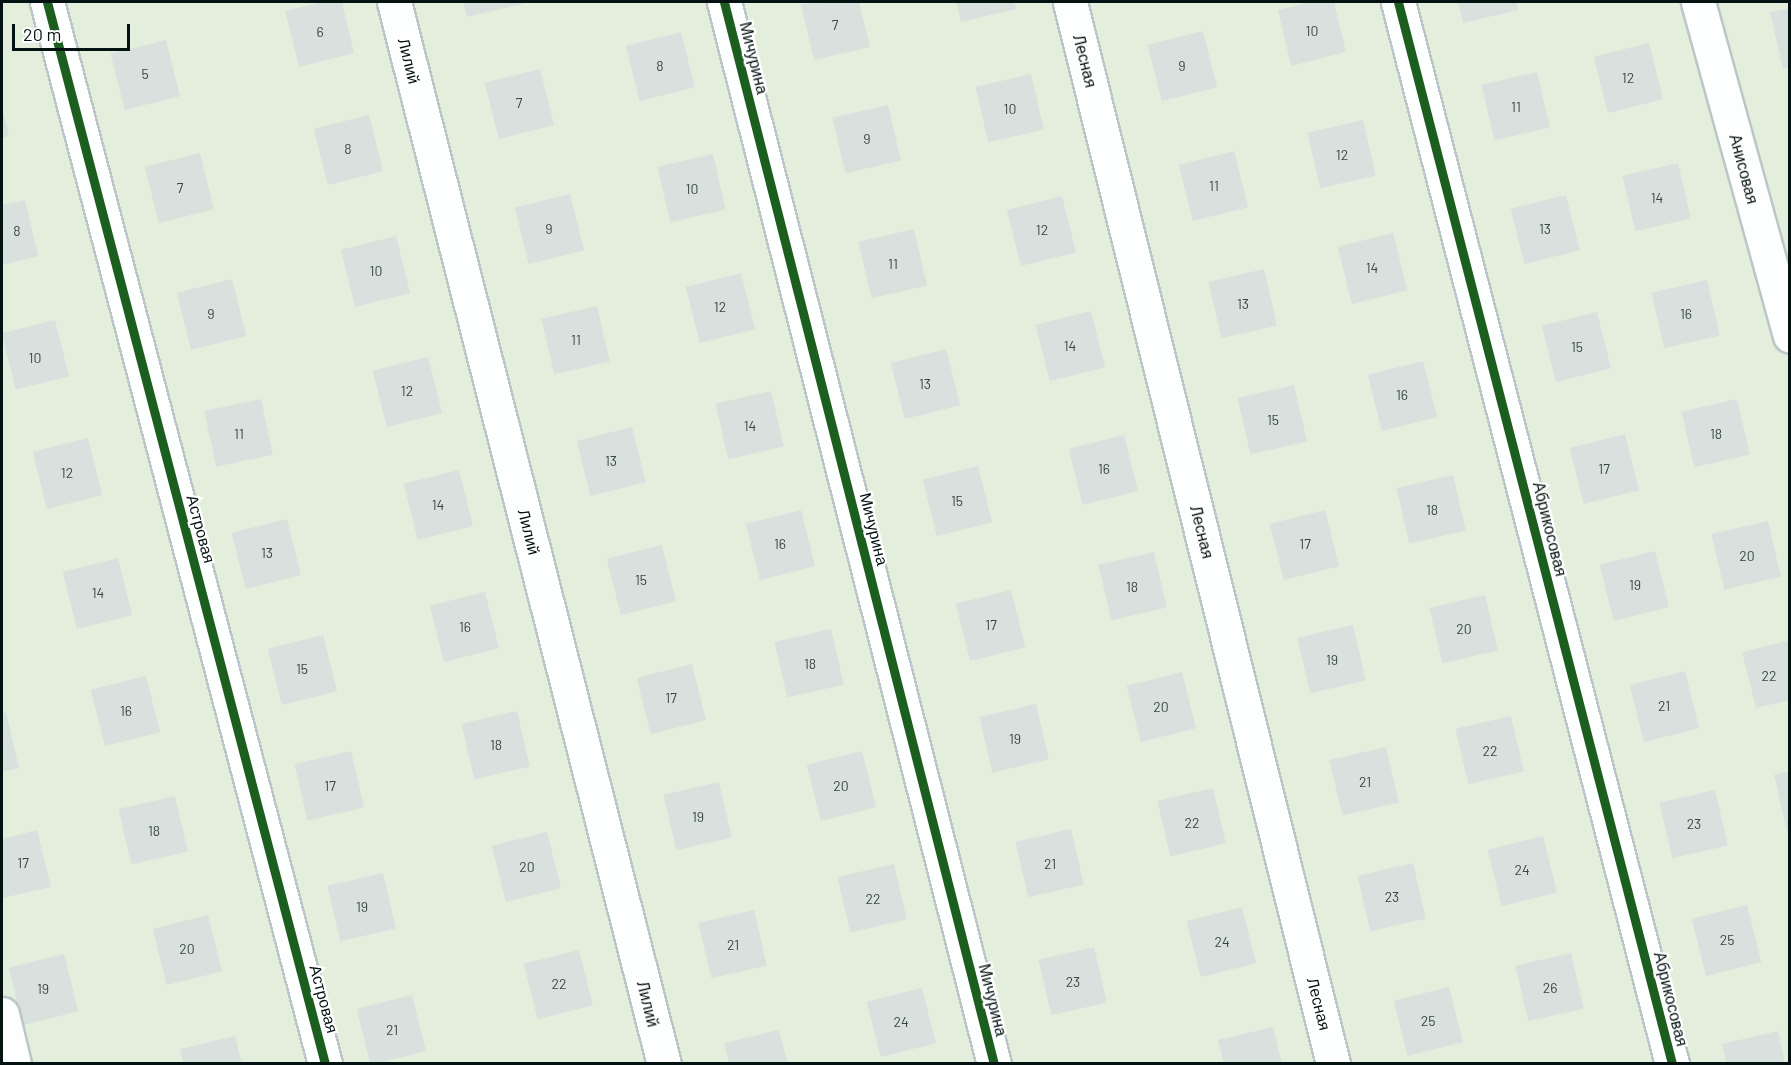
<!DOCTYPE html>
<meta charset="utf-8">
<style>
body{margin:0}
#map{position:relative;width:1791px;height:1065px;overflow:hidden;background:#f2fafa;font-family:Barlow,sans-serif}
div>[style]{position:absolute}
.green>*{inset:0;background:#e3eedd;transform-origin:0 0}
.building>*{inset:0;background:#d8e1de;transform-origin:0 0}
.roads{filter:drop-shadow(2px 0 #bbc6c6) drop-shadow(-2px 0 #bbc6c6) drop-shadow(0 2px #bbc6c6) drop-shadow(0 -2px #bbc6c6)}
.minor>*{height:33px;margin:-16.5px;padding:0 16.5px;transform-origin:16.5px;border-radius:16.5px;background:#fdfefe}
.cycleway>*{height:9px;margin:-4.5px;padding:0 4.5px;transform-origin:4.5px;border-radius:4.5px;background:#1b5e20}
span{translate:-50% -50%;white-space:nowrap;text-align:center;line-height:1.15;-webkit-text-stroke:4.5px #fff;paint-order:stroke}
.number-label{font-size:14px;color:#3a4645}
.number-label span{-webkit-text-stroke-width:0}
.street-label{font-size:16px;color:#051212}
.frame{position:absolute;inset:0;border:3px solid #051212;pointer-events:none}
.scale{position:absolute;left:12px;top:24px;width:118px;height:27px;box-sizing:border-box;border:3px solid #051212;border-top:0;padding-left:8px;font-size:18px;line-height:21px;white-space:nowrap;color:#051212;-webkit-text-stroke:4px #fff;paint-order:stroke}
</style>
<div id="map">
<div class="green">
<div style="left:2px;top:2px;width:1787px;height:1061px"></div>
</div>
<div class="building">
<div style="clip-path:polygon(323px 2px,342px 2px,354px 53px,299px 67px,285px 11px)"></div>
<div style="clip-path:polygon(463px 2px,522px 2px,522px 4px,467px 17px)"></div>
<div style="clip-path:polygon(859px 2px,870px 47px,814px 60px,801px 4px)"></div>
<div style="clip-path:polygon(956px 2px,1014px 2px,1016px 9px,961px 22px)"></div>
<div style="clip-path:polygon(1311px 2px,1334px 2px,1346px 52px,1291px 66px,1278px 10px)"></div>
<div style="clip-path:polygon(1458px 2px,1516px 2px,1518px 10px,1463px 23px)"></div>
<div style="clip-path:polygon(1790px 8px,1790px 67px,1783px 69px,1770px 12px)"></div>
<div style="left:1203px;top:31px;width:58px;height:57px;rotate:76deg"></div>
<div style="left:681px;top:32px;width:57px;height:57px;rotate:76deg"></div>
<div style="left:166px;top:40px;width:58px;height:57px;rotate:76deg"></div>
<div style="left:1649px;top:43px;width:58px;height:57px;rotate:76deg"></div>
<div style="left:540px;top:69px;width:58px;height:57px;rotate:76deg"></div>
<div style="left:1537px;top:72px;width:57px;height:57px;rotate:77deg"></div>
<div style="left:1031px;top:74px;width:57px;height:57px;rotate:77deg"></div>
<div style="left:888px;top:105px;width:57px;height:57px;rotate:77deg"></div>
<div style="clip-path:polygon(2px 107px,9px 136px,2px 138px)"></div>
<div style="left:369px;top:115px;width:58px;height:57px;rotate:76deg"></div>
<div style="left:1363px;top:120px;width:57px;height:57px;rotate:77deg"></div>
<div style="left:1234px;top:151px;width:58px;height:57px;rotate:76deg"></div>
<div style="left:200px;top:153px;width:58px;height:57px;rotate:76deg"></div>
<div style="left:713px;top:154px;width:57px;height:57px;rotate:77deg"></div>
<div style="left:1678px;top:163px;width:57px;height:57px;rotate:77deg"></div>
<div style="left:570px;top:194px;width:58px;height:57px;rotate:76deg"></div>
<div style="left:1566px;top:195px;width:57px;height:57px;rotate:76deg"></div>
<div style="left:1062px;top:196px;width:58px;height:57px;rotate:76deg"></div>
<div style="clip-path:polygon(25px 200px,38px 256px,2px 265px,2px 205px)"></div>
<div style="left:914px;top:229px;width:58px;height:57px;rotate:77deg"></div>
<div style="left:1393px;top:233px;width:59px;height:57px;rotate:76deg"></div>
<div style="left:396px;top:236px;width:59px;height:57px;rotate:76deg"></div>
<div style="left:1264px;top:269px;width:58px;height:57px;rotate:77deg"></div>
<div style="left:741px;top:273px;width:58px;height:57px;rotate:76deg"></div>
<div style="left:232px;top:279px;width:59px;height:57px;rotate:76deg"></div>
<div style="left:1707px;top:280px;width:57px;height:57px;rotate:77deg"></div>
<div style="left:597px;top:306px;width:57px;height:57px;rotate:77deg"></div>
<div style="left:1091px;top:311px;width:58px;height:57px;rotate:76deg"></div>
<div style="left:1597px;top:312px;width:58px;height:57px;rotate:76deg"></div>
<div style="left:55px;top:320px;width:58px;height:55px;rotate:76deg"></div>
<div style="left:946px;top:349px;width:58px;height:57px;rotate:76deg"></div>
<div style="left:428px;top:357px;width:58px;height:57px;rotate:76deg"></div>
<div style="left:1423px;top:361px;width:58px;height:57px;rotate:76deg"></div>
<div style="left:1294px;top:385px;width:58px;height:58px;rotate:77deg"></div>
<div style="left:771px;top:391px;width:57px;height:57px;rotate:77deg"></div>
<div style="left:261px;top:399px;width:57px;height:58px;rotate:78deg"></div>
<div style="left:1737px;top:399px;width:57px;height:57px;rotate:77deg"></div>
<div style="left:632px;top:427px;width:57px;height:57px;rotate:76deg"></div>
<div style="left:1625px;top:434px;width:58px;height:57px;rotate:76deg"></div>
<div style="left:1124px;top:435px;width:58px;height:57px;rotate:76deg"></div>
<div style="left:88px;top:438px;width:59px;height:57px;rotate:76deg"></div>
<div style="left:978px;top:466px;width:58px;height:57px;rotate:76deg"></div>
<div style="left:459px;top:470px;width:58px;height:57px;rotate:76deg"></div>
<div style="left:1453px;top:475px;width:57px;height:58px;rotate:77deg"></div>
<div style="left:801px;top:510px;width:58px;height:57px;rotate:76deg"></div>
<div style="left:1325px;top:510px;width:58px;height:57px;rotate:76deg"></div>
<div style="left:287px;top:519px;width:58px;height:57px;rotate:76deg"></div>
<div style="left:1768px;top:521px;width:57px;height:58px;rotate:77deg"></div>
<div style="left:662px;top:545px;width:58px;height:57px;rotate:76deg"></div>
<div style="left:1655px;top:551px;width:58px;height:57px;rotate:76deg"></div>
<div style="left:1154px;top:552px;width:57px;height:57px;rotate:77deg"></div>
<div style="left:118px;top:558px;width:59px;height:57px;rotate:76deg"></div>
<div style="left:1011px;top:590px;width:59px;height:57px;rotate:76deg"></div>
<div style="left:485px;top:592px;width:58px;height:57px;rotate:76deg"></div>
<div style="left:1485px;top:595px;width:57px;height:57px;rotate:77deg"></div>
<div style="left:1353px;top:625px;width:57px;height:57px;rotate:77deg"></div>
<div style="left:831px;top:629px;width:57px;height:58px;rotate:77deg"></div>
<div style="left:323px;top:635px;width:58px;height:57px;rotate:76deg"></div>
<div style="clip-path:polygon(1790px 640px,1790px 700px,1756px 708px,1742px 652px)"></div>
<div style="left:692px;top:664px;width:58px;height:57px;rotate:76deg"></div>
<div style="left:1685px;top:671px;width:59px;height:57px;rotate:76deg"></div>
<div style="left:1182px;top:672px;width:58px;height:57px;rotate:76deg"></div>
<div style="left:146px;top:676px;width:58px;height:57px;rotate:76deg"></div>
<div style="left:1036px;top:704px;width:57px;height:58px;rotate:77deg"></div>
<div style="left:517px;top:711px;width:57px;height:57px;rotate:77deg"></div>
<div style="clip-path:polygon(6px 712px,19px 768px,2px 772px,2px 713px)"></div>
<div style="left:1511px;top:716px;width:57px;height:57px;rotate:77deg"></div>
<div style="left:1386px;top:747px;width:57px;height:58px;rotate:77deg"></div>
<div style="left:351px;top:751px;width:58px;height:58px;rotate:77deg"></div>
<div style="left:862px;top:751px;width:58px;height:57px;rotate:76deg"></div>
<div style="clip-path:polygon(1790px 771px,1790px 831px,1787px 831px,1774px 775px)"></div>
<div style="left:719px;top:782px;width:57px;height:57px;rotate:77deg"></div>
<div style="left:1213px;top:788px;width:57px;height:57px;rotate:77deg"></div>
<div style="left:1715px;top:790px;width:57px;height:57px;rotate:77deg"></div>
<div style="left:175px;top:796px;width:57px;height:58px;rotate:77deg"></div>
<div style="left:1071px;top:829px;width:57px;height:57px;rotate:77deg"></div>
<div style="clip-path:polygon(37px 830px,51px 887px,2px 898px,2px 839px)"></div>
<div style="left:547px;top:832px;width:58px;height:57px;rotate:76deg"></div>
<div style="left:1543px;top:836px;width:58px;height:57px;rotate:76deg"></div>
<div style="left:1413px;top:863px;width:57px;height:57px;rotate:77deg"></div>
<div style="left:894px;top:864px;width:57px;height:58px;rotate:77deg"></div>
<div style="left:383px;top:873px;width:57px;height:57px;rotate:77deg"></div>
<div style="left:1747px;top:905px;width:59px;height:57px;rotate:76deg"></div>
<div style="left:1242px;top:907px;width:58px;height:57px;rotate:76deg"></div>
<div style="left:754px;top:910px;width:57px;height:57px;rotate:77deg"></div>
<div style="left:208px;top:915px;width:58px;height:57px;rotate:76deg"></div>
<div style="left:1094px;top:947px;width:57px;height:57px;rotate:77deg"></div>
<div style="left:579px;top:950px;width:57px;height:57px;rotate:76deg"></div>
<div style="left:1571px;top:953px;width:57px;height:57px;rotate:77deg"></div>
<div style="left:64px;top:954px;width:59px;height:57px;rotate:76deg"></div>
<div style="left:1449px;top:987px;width:57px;height:57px;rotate:76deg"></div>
<div style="left:922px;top:988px;width:57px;height:57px;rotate:76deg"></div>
<div style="left:412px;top:995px;width:58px;height:57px;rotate:76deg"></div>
<div style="clip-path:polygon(1273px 1027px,1282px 1064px,1224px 1064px,1218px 1040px)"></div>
<div style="clip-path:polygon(779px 1030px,788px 1064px,729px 1064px,724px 1043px)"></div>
<div style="clip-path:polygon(1778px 1031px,1785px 1064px,1727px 1064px,1722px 1044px)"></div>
<div style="clip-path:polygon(235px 1036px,242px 1064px,184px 1064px,180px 1049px)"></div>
</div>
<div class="roads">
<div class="minor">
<div style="left:47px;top:2px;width:1098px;rotate:75.33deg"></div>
<div style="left:394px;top:2px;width:1096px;rotate:75.74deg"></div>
<div style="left:724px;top:2px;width:1096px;rotate:75.74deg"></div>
<div style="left:1070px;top:2px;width:1094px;rotate:76.09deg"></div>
<div style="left:1398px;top:2px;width:1097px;rotate:75.53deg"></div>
<div style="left:1698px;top:2px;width:346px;rotate:74.6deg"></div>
<div style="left:2px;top:1014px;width:51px;rotate:76.5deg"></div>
</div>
</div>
<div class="cycleway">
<div style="left:47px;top:2px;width:1098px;rotate:75.33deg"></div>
<div style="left:724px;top:2px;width:1096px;rotate:75.74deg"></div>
<div style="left:1398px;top:2px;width:1097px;rotate:75.53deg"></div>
</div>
<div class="number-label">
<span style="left:835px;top:25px">7</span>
<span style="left:1312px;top:31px">10</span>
<span style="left:320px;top:32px">6</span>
<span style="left:660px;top:66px">8</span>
<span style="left:1182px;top:66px">9</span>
<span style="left:145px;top:74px">5</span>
<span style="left:1628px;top:78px">12</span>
<span style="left:519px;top:103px">7</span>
<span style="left:1516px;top:107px">11</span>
<span style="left:1010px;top:109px">10</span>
<span style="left:867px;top:139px">9</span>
<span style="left:348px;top:149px">8</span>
<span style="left:1342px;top:155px">12</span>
<span style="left:1214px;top:186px">11</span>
<span style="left:180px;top:188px">7</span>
<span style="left:692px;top:189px">10</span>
<span style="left:1657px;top:198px">14</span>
<span style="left:549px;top:229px">9</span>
<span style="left:1545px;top:229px">13</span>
<span style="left:1042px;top:230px">12</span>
<span style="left:17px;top:231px">8</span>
<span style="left:893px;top:264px">11</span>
<span style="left:1372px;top:268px">14</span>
<span style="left:376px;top:271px">10</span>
<span style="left:1243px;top:304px">13</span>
<span style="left:720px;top:307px">12</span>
<span style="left:211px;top:314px">9</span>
<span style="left:1686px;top:314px">16</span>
<span style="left:576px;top:340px">11</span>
<span style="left:1070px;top:346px">14</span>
<span style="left:1577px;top:347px">15</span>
<span style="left:35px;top:358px">10</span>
<span style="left:925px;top:384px">13</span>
<span style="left:407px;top:391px">12</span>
<span style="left:1402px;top:395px">16</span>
<span style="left:1273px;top:420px">15</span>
<span style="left:750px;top:426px">14</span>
<span style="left:239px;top:434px">11</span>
<span style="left:1716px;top:434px">18</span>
<span style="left:611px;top:461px">13</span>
<span style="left:1104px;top:469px">16</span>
<span style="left:1604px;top:469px">17</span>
<span style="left:67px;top:473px">12</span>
<span style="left:957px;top:501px">15</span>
<span style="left:438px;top:505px">14</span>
<span style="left:1432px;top:510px">18</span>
<span style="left:780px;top:544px">16</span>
<span style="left:1305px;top:544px">17</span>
<span style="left:267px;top:553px">13</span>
<span style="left:1747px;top:556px">20</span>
<span style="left:641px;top:580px">15</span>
<span style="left:1635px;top:585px">19</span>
<span style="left:1132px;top:587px">18</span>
<span style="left:98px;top:593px">14</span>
<span style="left:991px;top:625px">17</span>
<span style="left:465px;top:627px">16</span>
<span style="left:1464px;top:629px">20</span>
<span style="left:1332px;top:660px">19</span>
<span style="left:810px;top:664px">18</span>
<span style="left:302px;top:669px">15</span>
<span style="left:1769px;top:676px">22</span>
<span style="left:671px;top:698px">17</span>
<span style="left:1664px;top:706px">21</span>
<span style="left:1161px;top:707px">20</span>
<span style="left:126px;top:711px">16</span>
<span style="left:1015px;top:739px">19</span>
<span style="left:496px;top:745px">18</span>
<span style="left:1490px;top:751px">22</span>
<span style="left:1365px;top:782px">21</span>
<span style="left:330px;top:786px">17</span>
<span style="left:841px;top:786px">20</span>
<span style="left:698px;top:817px">19</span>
<span style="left:1192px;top:823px">22</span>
<span style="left:1694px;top:824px">23</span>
<span style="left:154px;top:831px">18</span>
<span style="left:23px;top:863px">17</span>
<span style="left:1050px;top:864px">21</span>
<span style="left:527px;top:867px">20</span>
<span style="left:1522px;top:870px">24</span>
<span style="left:1392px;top:897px">23</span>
<span style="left:873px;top:899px">22</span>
<span style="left:362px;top:907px">19</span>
<span style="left:1727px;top:940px">25</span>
<span style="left:1222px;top:942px">24</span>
<span style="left:733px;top:945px">21</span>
<span style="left:187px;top:949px">20</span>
<span style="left:1073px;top:982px">23</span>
<span style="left:559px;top:984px">22</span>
<span style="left:1550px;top:988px">26</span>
<span style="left:43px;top:989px">19</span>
<span style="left:1428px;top:1021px">25</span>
<span style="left:901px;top:1022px">24</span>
<span style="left:392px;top:1030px">21</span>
</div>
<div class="street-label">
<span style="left:754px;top:58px;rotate:76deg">Мичурина</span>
<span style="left:409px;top:61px;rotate:76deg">Лилий</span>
<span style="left:1085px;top:61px;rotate:76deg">Лесная</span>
<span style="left:1744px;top:169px;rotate:75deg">Анисовая</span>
<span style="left:201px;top:529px;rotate:75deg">Астровая</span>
<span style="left:874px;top:529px;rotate:76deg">Мичурина</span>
<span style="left:1550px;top:529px;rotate:76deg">Абрикосовая</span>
<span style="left:529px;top:532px;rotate:76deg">Лилий</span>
<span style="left:1202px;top:532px;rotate:76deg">Лесная</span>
<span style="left:324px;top:999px;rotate:75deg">Астровая</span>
<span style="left:1671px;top:999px;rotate:76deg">Абрикосовая</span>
<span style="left:993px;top:1000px;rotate:76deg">Мичурина</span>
<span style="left:648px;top:1004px;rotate:76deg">Лилий</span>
<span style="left:1319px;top:1004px;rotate:76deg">Лесная</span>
</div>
<div class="frame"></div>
<div class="scale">20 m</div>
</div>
